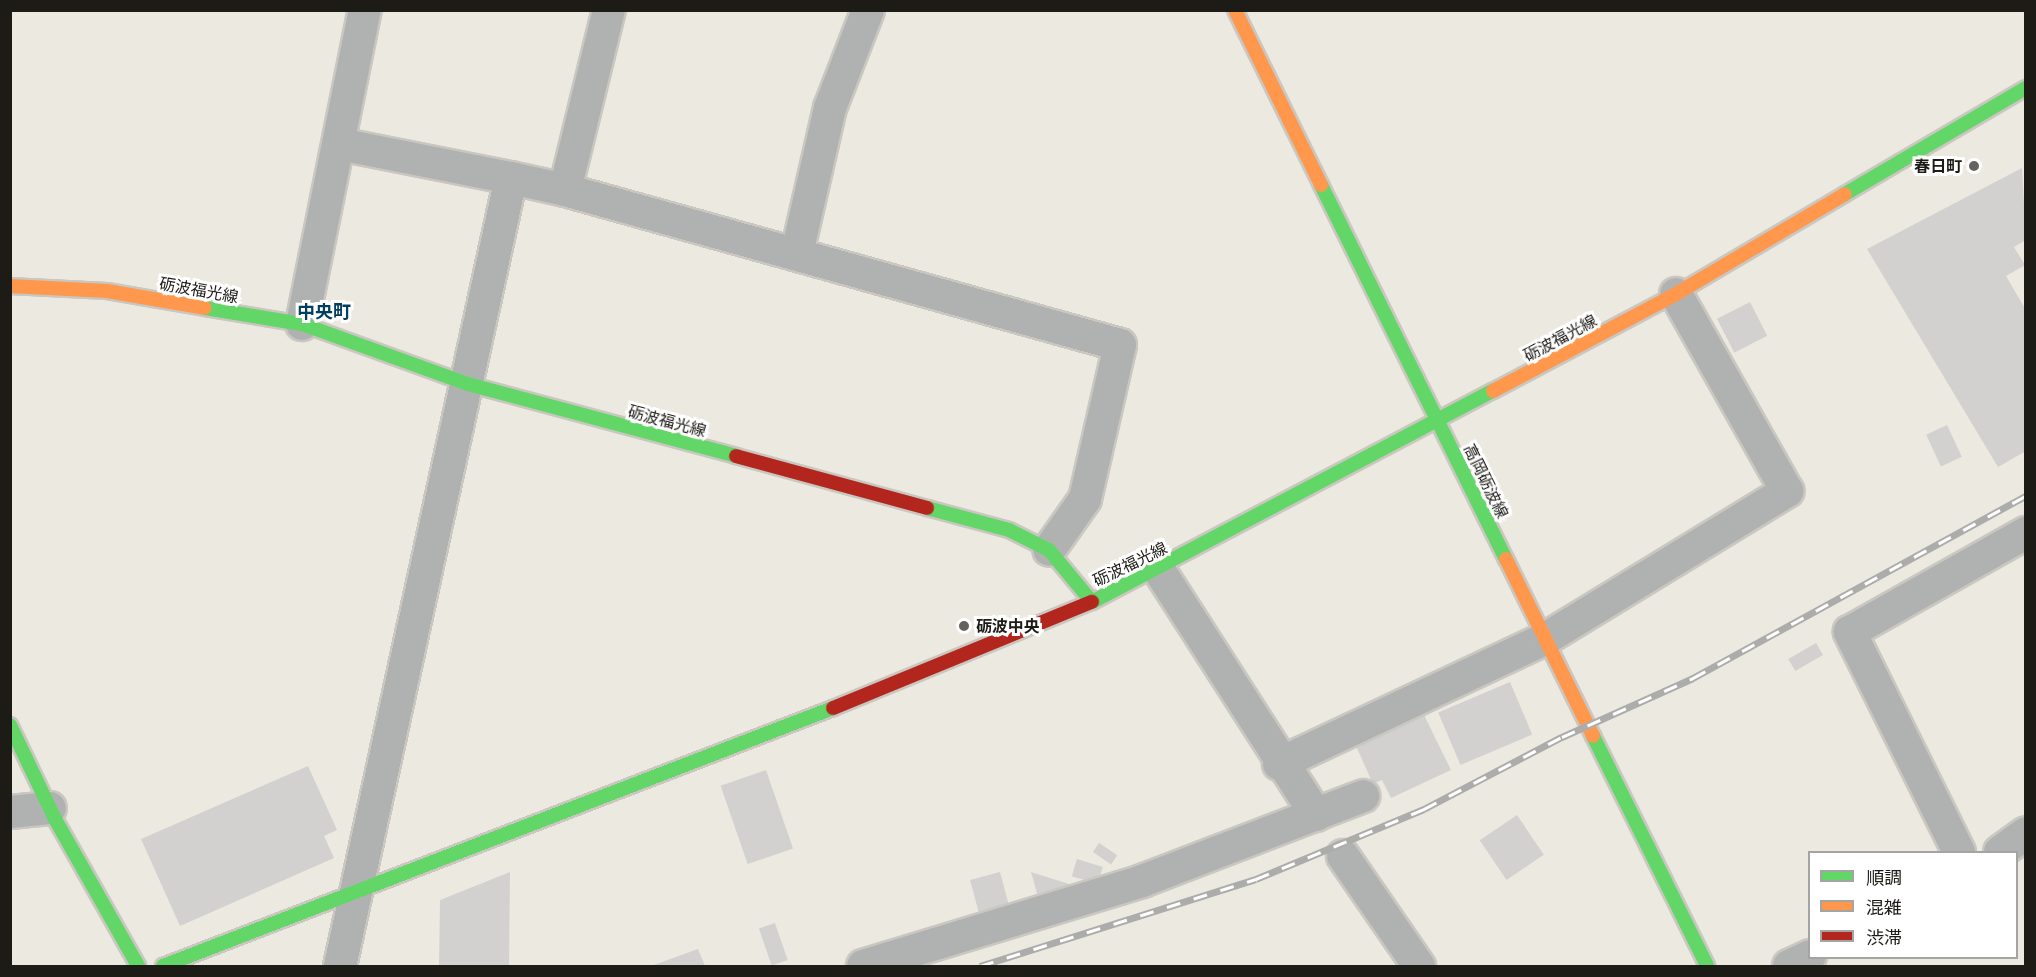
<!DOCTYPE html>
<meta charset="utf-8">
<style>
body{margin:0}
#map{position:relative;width:2036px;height:977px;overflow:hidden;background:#ece9e1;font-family:Mulish,"Noto Sans JP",sans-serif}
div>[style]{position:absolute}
.building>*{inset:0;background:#d2d1cf;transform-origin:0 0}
.roads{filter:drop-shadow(2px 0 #cac7c1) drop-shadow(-2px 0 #cac7c1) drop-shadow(0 2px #cac7c1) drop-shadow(0 -2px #cac7c1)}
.street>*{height:32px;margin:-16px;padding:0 16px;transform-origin:16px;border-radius:16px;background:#b0b2b2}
.fast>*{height:14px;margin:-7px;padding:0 7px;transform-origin:7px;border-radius:7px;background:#63d668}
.slow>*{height:14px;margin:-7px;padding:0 7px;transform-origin:7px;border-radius:7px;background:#ff974d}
.jam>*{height:14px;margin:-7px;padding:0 7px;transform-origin:7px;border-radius:7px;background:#b3261e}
.rail>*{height:7px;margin-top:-3.5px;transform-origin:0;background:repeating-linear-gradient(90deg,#fff 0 14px,#acadaa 0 28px);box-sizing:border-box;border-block:2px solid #acadaa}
.dots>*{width:16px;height:16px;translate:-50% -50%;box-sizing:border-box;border:3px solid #fff;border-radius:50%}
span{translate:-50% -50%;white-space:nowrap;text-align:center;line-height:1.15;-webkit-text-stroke:6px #fff;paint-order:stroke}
.poi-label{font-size:16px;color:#1c1b16;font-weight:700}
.right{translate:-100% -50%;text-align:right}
.left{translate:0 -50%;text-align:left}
.street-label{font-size:16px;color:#1c1b16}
.neighbourhood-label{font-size:18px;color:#003f5f;font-weight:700}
.frame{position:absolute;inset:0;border:12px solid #1c1b16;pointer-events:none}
.legend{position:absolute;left:1808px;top:851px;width:210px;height:108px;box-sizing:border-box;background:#fff;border:2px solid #a4a4a2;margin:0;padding:8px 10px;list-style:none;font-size:18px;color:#1c1b16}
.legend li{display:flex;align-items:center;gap:12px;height:30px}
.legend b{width:30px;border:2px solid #a4a4a2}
</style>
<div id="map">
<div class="building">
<div style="clip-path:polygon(2022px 168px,2026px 240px,2014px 247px,2025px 265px,2006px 276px,2026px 310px,2026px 451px,1998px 467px,1867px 249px)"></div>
<div style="left:1750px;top:302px;width:38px;height:37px;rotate:63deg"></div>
<div style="left:1947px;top:425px;width:35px;height:23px;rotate:65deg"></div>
<div style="left:1816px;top:643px;width:14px;height:32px;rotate:60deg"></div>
<div style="left:1510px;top:682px;width:57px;height:78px;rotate:67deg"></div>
<div style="clip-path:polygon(1423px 713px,1451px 770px,1391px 798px,1382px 780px,1373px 784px,1356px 746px)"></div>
<div style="clip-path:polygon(308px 766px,337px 830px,324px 836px,334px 858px,180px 926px,141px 839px)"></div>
<div style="left:766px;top:770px;width:83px;height:48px;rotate:71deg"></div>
<div style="left:1517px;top:815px;width:48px;height:45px;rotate:56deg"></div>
<div style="left:1099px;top:843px;width:22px;height:11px;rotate:34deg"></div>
<div style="left:1077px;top:859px;width:27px;height:18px;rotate:17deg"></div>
<div style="clip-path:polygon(510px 872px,509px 966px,439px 966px,440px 900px)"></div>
<div style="left:1000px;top:872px;width:35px;height:31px;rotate:75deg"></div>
<div style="clip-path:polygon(1031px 872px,1069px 884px,1073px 900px,1040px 904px)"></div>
<div style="left:775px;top:923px;width:39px;height:17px;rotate:71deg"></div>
<div style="clip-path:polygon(698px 949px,705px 966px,651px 966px)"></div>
</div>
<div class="roads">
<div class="street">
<div style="left:339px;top:144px;width:175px;rotate:11.2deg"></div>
<div style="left:565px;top:190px;width:576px;rotate:15.6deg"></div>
<div style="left:1120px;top:345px;width:158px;rotate:102.8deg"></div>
<div style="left:1085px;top:499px;width:62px;rotate:125.2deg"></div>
<div style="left:797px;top:253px;width:149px;rotate:-77.2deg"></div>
<div style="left:830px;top:108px;width:105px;rotate:-68.8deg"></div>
<div style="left:302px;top:324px;width:320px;rotate:-78.7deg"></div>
<div style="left:1159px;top:570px;width:291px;rotate:57.3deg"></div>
<div style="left:1279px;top:764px;width:294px;rotate:-25.2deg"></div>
<div style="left:1545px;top:639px;width:284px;rotate:-31.4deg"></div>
<div style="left:1787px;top:491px;width:226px;rotate:-119.4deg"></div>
<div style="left:10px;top:812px;width:40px;rotate:-5.7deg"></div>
<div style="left:1959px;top:852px;width:246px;rotate:-116.4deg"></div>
<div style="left:1850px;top:632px;width:202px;rotate:-29.4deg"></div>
<div style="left:2000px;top:852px;width:32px;rotate:-36deg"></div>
<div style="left:1343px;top:856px;width:134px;rotate:55.4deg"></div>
<div style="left:340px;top:966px;width:806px;rotate:-77.76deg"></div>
<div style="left:511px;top:178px;width:55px;rotate:12.5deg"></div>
<div style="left:565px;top:190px;width:185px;rotate:-76.3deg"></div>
<div style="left:863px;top:966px;width:292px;rotate:-16.9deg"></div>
<div style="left:1142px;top:881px;width:237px;rotate:-21deg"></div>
<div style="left:1789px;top:966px;width:23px;rotate:-25deg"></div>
</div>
<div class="fast">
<div style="left:1321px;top:185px;width:417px;rotate:63.7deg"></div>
<div style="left:1845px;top:194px;width:210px;rotate:-30.4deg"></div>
<div style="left:205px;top:308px;width:98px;rotate:9.4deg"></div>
<div style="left:302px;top:324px;width:177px;rotate:19.9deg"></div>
<div style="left:468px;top:384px;width:278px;rotate:15deg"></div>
<div style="left:927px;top:508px;width:85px;rotate:15deg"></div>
<div style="left:1009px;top:530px;width:45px;rotate:26.6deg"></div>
<div style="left:1049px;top:550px;width:67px;rotate:50.4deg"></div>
<div style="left:1092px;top:602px;width:453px;rotate:-27.8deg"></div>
<div style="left:10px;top:725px;width:104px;rotate:64.4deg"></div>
<div style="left:55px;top:819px;width:169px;rotate:60.5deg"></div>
<div style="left:1593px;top:736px;width:257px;rotate:63.6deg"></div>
<div style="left:163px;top:966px;width:718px;rotate:-21.06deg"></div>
</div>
<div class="slow">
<div style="left:1235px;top:10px;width:195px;rotate:63.8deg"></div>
<div style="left:10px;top:286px;width:97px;rotate:3deg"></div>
<div style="left:107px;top:291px;width:99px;rotate:9.8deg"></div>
<div style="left:1493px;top:391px;width:207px;rotate:-27.9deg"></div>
<div style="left:1676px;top:294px;width:196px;rotate:-30.6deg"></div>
<div style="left:1506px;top:559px;width:197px;rotate:63.8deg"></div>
</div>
<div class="jam">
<div style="left:736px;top:456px;width:198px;rotate:15.2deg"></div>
<div style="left:833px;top:708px;width:280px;rotate:-22.3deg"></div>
</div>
</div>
<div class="rail">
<div style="left:980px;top:966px;width:289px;rotate:-17.5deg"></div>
<div style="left:1256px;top:879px;width:182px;rotate:-22.6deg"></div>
<div style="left:1424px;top:809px;width:156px;rotate:-27.6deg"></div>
<div style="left:1562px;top:737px;width:144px;rotate:-24.2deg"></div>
<div style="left:1693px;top:678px;width:379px;rotate:-28.7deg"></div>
</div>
<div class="dots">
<div style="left:1974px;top:166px;background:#65635d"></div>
<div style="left:964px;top:626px;background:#65635d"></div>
</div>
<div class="poi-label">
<span class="right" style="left:1962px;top:166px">春日町</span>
<span class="left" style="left:976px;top:626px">砺波中央</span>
</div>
<div class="street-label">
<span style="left:199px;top:290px;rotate:10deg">砺波福光線</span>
<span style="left:1560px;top:338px;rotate:-28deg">砺波福光線</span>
<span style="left:667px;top:421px;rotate:15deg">砺波福光線</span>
<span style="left:1486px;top:481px;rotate:64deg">高岡砺波線</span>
<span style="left:1130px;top:564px;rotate:-26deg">砺波福光線</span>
</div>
<div class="neighbourhood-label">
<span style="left:324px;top:312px">中央町</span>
</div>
<div class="frame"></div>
<ul class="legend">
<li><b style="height:8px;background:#63d668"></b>順調</li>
<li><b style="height:8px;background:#ff974d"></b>混雑</li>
<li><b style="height:8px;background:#b3261e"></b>渋滞</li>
</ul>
</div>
